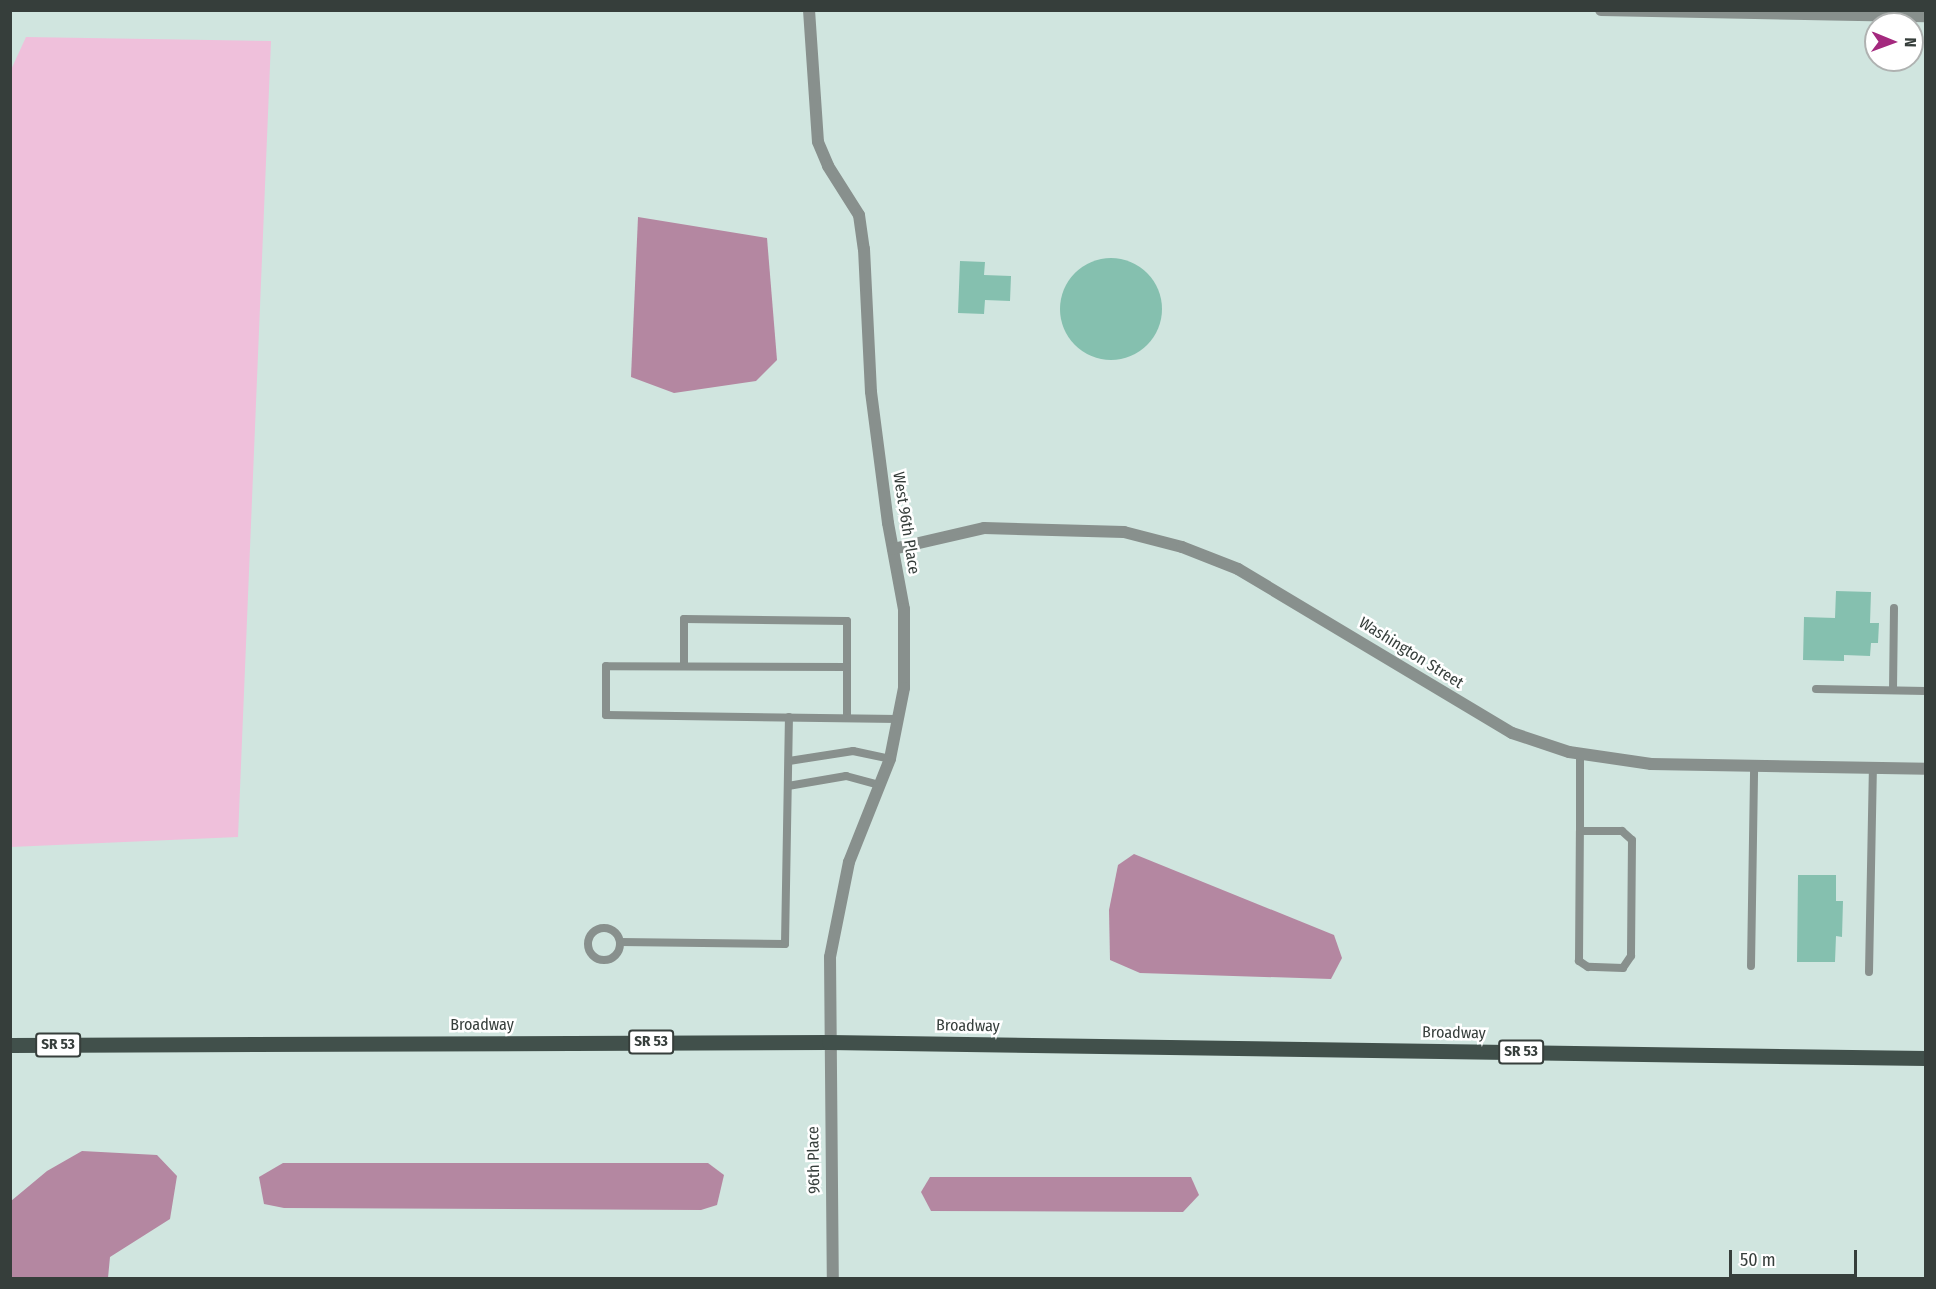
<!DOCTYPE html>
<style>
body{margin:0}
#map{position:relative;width:1936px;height:1289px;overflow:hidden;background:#d0e5df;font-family:"Fira Sans Condensed",sans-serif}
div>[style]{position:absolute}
.green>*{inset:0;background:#efc0db}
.water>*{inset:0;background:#b487a1}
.building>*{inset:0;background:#85c0af}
.round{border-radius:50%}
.service>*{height:8px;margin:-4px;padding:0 4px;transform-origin:4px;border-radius:4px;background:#88908d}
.service>.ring{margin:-4px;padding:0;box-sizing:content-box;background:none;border:8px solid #88908d;border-radius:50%}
.minor>*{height:12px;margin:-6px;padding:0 6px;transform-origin:6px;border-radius:6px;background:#88908d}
.primary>*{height:15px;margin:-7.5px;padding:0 7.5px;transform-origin:7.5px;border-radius:7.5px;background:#41504b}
span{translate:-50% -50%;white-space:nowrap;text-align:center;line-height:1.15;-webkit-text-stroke:5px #fff;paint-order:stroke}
.shield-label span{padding:2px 4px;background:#fff;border:2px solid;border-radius:4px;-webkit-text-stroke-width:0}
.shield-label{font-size:15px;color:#363e3b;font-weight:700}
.street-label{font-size:16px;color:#363e3b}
.frame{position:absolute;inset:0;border:12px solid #363e3b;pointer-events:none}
.north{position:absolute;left:1864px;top:12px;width:60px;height:60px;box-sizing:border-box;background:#fff;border:2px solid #afb2b1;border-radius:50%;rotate:91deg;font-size:16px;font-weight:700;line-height:24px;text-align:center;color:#363e3b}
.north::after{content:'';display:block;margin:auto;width:21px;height:27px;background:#a4297e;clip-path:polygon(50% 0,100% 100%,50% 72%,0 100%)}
.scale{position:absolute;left:1729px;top:1250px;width:128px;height:27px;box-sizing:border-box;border:3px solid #363e3b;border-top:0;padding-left:8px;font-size:18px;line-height:21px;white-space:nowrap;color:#363e3b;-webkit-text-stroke:4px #fff;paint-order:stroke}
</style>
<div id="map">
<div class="green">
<div style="clip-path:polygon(26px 37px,271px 41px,238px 837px,11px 847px,10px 72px)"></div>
</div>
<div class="water">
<div style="clip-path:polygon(638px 217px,767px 238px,777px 360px,756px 381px,674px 393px,631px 377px)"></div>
<div style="clip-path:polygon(1134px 854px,1334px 935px,1342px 958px,1331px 979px,1140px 973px,1110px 960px,1109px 910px,1118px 865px)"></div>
<div style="clip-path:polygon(82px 1151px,157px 1155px,177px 1176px,170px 1219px,110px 1257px,108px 1278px,11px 1278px,11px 1201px,47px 1171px)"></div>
<div style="clip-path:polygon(283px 1163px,708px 1163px,724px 1175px,717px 1205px,701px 1210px,284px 1208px,264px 1204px,259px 1177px)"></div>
<div style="clip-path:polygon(930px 1177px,1191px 1177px,1199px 1195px,1183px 1212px,931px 1211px,921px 1192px)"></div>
</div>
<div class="building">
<div class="round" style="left:1060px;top:258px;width:102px;height:102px"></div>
<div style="clip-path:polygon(960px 261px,985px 262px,984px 275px,1011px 276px,1010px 301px,985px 300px,984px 314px,958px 313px)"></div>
<div style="clip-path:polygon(1836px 591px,1871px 592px,1870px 623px,1879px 623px,1878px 643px,1871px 643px,1870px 656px,1844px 655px,1844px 661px,1803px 660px,1804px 617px,1835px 618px)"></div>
<div style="clip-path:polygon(1798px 875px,1836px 875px,1836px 901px,1843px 901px,1842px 937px,1836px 936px,1835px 962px,1797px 962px)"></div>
</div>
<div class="service">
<div style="left:684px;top:666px;width:47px;rotate:-90deg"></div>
<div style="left:684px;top:619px;width:163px;rotate:0.7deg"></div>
<div style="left:847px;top:621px;width:97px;rotate:90deg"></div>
<div style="left:847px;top:667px;width:241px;rotate:-179.8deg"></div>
<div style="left:606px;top:666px;width:49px;rotate:90deg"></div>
<div style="left:606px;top:715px;width:292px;rotate:0.8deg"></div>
<div style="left:1816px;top:689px;width:110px;rotate:1deg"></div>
<div style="left:1893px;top:690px;width:82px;rotate:-89.3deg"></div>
<div style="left:789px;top:761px;width:65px;rotate:-8.9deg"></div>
<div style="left:853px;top:751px;width:38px;rotate:12deg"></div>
<div style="left:788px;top:786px;width:59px;rotate:-9.8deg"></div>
<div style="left:846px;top:776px;width:35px;rotate:15deg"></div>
<div style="left:1580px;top:831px;width:42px"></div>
<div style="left:1622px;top:831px;width:13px;rotate:42deg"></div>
<div style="left:1632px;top:840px;width:116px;rotate:90.5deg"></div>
<div style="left:1631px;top:956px;width:14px;rotate:124deg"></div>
<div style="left:1623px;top:968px;width:35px;rotate:-178deg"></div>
<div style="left:1588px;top:967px;width:11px;rotate:-146deg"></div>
<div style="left:1579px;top:961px;width:130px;rotate:-89.6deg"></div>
<div style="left:1580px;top:831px;width:77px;rotate:-90deg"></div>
<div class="ring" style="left:588px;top:928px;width:24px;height:24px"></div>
<div style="left:620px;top:942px;width:165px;rotate:0.7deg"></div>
<div style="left:785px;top:944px;width:227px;rotate:-89deg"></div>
<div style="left:1751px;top:966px;width:200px;rotate:-89.1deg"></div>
<div style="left:1869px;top:972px;width:204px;rotate:-88.9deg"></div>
</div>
<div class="minor">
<div style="left:809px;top:10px;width:132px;rotate:86.1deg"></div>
<div style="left:818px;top:142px;width:26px;rotate:67deg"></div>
<div style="left:828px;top:166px;width:58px;rotate:57.7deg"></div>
<div style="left:859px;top:215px;width:34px;rotate:82deg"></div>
<div style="left:864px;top:249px;width:143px;rotate:87.2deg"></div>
<div style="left:871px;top:392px;width:132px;rotate:82.6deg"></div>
<div style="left:888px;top:523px;width:87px;rotate:79.5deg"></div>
<div style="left:904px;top:609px;width:79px;rotate:90deg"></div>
<div style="left:904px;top:688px;width:72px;rotate:101.2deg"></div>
<div style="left:890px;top:759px;width:111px;rotate:111.7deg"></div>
<div style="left:849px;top:862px;width:97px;rotate:101.3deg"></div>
<div style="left:830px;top:957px;width:321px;rotate:89.5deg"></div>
<div style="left:1601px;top:10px;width:325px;rotate:1.1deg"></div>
<div style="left:893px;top:549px;width:93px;rotate:-13deg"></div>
<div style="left:984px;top:528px;width:140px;rotate:1.6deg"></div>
<div style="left:1124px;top:532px;width:60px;rotate:14.5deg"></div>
<div style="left:1182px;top:547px;width:60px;rotate:21.4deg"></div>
<div style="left:1238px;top:569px;width:319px;rotate:30.9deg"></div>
<div style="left:1512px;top:733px;width:60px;rotate:18.4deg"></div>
<div style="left:1569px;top:752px;width:83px;rotate:8.3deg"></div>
<div style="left:1651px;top:764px;width:275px;rotate:1deg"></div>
</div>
<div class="primary">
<div style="left:10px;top:1045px;width:819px;rotate:-0.21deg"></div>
<div style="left:829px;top:1042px;width:1097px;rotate:0.84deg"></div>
</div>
<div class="shield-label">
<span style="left:651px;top:1042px">SR 53</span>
<span style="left:58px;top:1045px">SR 53</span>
<span style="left:1521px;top:1052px">SR 53</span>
</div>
<div class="street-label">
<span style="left:906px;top:523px;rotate:81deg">West 96th Place</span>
<span style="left:1411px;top:653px;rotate:32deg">Washington Street</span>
<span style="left:482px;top:1025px">Broadway</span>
<span style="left:968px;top:1026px;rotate:1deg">Broadway</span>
<span style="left:1454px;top:1033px;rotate:1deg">Broadway</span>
<span style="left:814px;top:1160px;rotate:-91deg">96th Place</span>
</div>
<div class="frame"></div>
<div class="north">N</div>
<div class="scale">50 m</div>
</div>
